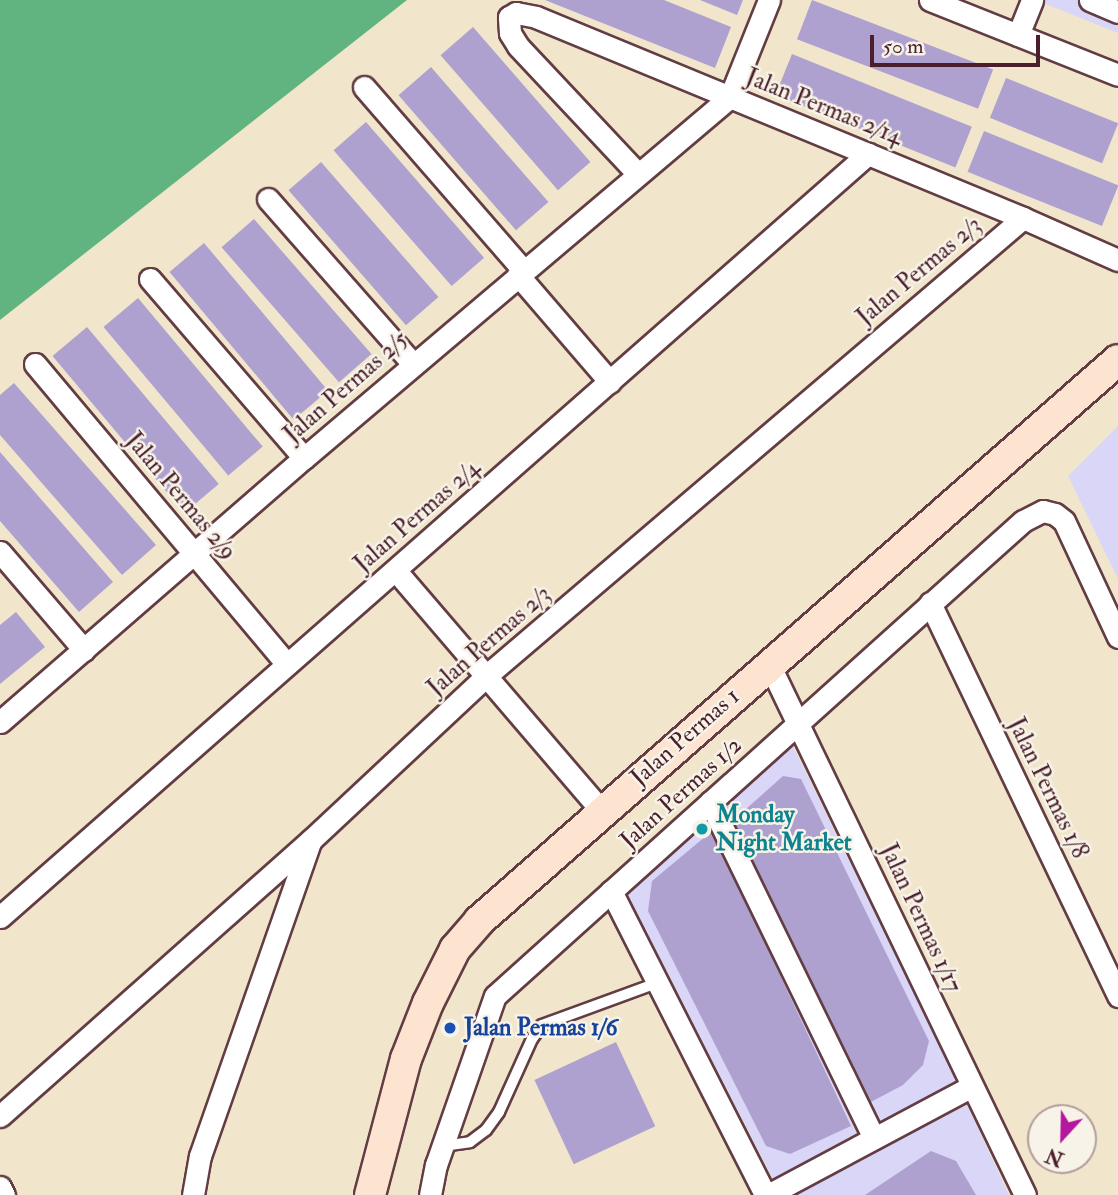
<!DOCTYPE html>
<style>
body{margin:0}
#map{position:relative;width:1118px;height:1195px;overflow:hidden;background:#f1e6cc;font-family:"IM FELL Double Pica",serif}
div>[style]{position:absolute}
.built>*{inset:0;background:#d9d6f7}
.forest>*{inset:0;background:#61b380}
.building>*{inset:0;background:#aea1d0;transform-origin:0 0}
.roads{filter:drop-shadow(2px 0 #633d43) drop-shadow(-2px 0 #633d43) drop-shadow(0 2px #633d43) drop-shadow(0 -2px #633d43)}
.lane>*{height:10px;margin:-5px;padding:0 5px;transform-origin:5px;border-radius:5px;background:#fff}
.street>*{height:21px;margin:-10.5px;padding:0 10.5px;transform-origin:10.5px;border-radius:10.5px;background:#fff}
.secondary>*{height:30px;margin:-15px;padding:0 15px;transform-origin:15px;border-radius:15px;background:#fde4d1}
.dots>*{width:19px;height:19px;translate:-50% -50%;box-sizing:border-box;border:4px solid #f7f3e8;border-radius:50%}
span{translate:-50% -50%;white-space:nowrap;text-align:center;line-height:1.15;-webkit-text-stroke:5px #f7f3e8;paint-order:stroke}
.street-label{font-size:24px;color:#4a1f2b}
.culture-label{font-size:24px;color:#0d838f;font-weight:700}
.left{translate:0 -50%;text-align:left}
.transit-label{font-size:24px;color:#164399;font-weight:700}
.north{position:absolute;left:1027px;top:1104px;width:70px;height:70px;box-sizing:border-box;background:#f7f3e8;border:2px solid #b29e9c;border-radius:50%;rotate:202deg;font-size:19px;font-weight:700;line-height:28px;text-align:center;color:#4a1f2b}
.north::after{content:'';display:block;margin:auto;width:24px;height:32px;background:#b5179e;clip-path:polygon(50% 0,100% 100%,50% 72%,0 100%)}
.scale{position:absolute;left:870px;top:35px;width:170px;height:32px;box-sizing:border-box;border:4px solid #4a1f2b;border-top:0;padding-left:9px;font-size:21px;line-height:24px;white-space:nowrap;color:#4a1f2b;-webkit-text-stroke:5px #f7f3e8;paint-order:stroke}
</style>
<div id="map">
<div class="built">
<div style="clip-path:polygon(1036px 0,1118px 0,1118px 33px)"></div>
<div style="clip-path:polygon(1118px 426px,1118px 579px,1068px 476px)"></div>
<div style="clip-path:polygon(793px 746px,938px 1042px,1009px 1195px,781px 1195px,627px 894px)"></div>
</div>
<div class="forest">
<div style="clip-path:polygon(0 0,407px 0,0 320px)"></div>
</div>
<div class="building">
<div style="clip-path:polygon(545px 0,664px 0,731px 27px,715px 68px)"></div>
<div style="clip-path:polygon(700px 0,743px 0,737px 15px)"></div>
<div style="left:812px;top:0;width:194px;height:42px;rotate:21deg"></div>
<div style="left:473px;top:27px;width:179px;height:43px;rotate:49deg"></div>
<div style="left:792px;top:54px;width:194px;height:44px;rotate:22deg"></div>
<div style="left:431px;top:67px;width:179px;height:43px;rotate:49deg"></div>
<div style="left:1006px;top:78px;width:121px;height:43px;rotate:22deg"></div>
<div style="left:366px;top:122px;width:180px;height:43px;rotate:49deg"></div>
<div style="left:984px;top:131px;width:145px;height:44px;rotate:22deg"></div>
<div style="left:321px;top:162px;width:179px;height:43px;rotate:49deg"></div>
<div style="left:254px;top:219px;width:179px;height:43px;rotate:49deg"></div>
<div style="left:204px;top:243px;width:193px;height:45px;rotate:50deg"></div>
<div style="left:138px;top:298px;width:194px;height:45px;rotate:50deg"></div>
<div style="left:87px;top:327px;width:205px;height:45px;rotate:50deg"></div>
<div style="clip-path:polygon(14px 383px,156px 545px,122px 575px,0 435px,0 395px)"></div>
<div style="clip-path:polygon(0 452px,113px 582px,79px 612px,0 521px)"></div>
<div style="clip-path:polygon(16px 612px,45px 647px,0 684px,0 625px)"></div>
<div style="clip-path:polygon(783px 776px,801px 779px,929px 1041px,923px 1065px,903px 1085px,867px 1104px,729px 824px)"></div>
<div style="clip-path:polygon(712px 831px,851px 1126px,790px 1154px,766px 1146px,648px 911px,652px 881px)"></div>
<div style="left:616px;top:1042px;width:93px;height:90px;rotate:65deg"></div>
<div style="clip-path:polygon(931px 1151px,956px 1161px,976px 1195px,865px 1195px)"></div>
</div>
<div class="roads">
<div class="lane">
<div style="left:443px;top:1146px;width:27px;rotate:-8deg"></div>
<div style="left:470px;top:1142px;width:20px;rotate:-37deg"></div>
<div style="left:486px;top:1130px;width:22px;rotate:-54deg"></div>
<div style="left:499px;top:1112px;width:80px;rotate:-65.7deg"></div>
<div style="left:532px;top:1039px;width:17px;rotate:-54deg"></div>
<div style="left:542px;top:1025px;width:122px;rotate:-20.1deg"></div>
</div>
<div class="street">
<div style="left:930px;top:0;width:202px;rotate:21.7deg"></div>
<div style="left:1090px;top:0;width:30px;rotate:23deg"></div>
<div style="left:1018px;top:35px;width:38px;rotate:-68deg"></div>
<div style="left:364px;top:87px;width:242px;rotate:49deg"></div>
<div style="left:638px;top:174px;width:175px;rotate:-133.2deg"></div>
<div style="left:518px;top:46px;width:15px;rotate:-122deg"></div>
<div style="left:510px;top:33px;width:16px;rotate:-94deg"></div>
<div style="left:509px;top:17px;width:8px;rotate:-30deg"></div>
<div style="left:516px;top:13px;width:20px;rotate:11deg"></div>
<div style="left:536px;top:17px;width:527px;rotate:22.43deg"></div>
<div style="left:1023px;top:218px;width:104px;rotate:23.9deg"></div>
<div style="left:268px;top:199px;width:220px;rotate:48.7deg"></div>
<div style="left:518px;top:275px;width:141px;rotate:49.3deg"></div>
<div style="left:150px;top:279px;width:236px;rotate:49.3deg"></div>
<div style="left:35px;top:364px;width:390px;rotate:50deg"></div>
<div style="left:0;top:552px;width:129px;rotate:49.4deg"></div>
<div style="left:396px;top:571px;width:315px;rotate:49.4deg"></div>
<div style="left:930px;top:603px;width:436px;rotate:64.4deg"></div>
<div style="left:769px;top:664px;width:589px;rotate:64.26deg"></div>
<div style="left:0;top:722px;width:403px;rotate:-41deg"></div>
<div style="left:304px;top:458px;width:558px;rotate:-40.28deg"></div>
<div style="left:730px;top:97px;width:105px;rotate:-68.1deg"></div>
<div style="left:710px;top:802px;width:374px;rotate:64deg"></div>
<div style="left:611px;top:891px;width:341px;rotate:63.1deg"></div>
<div style="left:0;top:917px;width:1156px;rotate:-41.32deg"></div>
<div style="left:0;top:1116px;width:416px;rotate:-41.6deg"></div>
<div style="left:311px;top:840px;width:240px;rotate:-43.1deg"></div>
<div style="left:486px;top:676px;width:706px;rotate:-40.46deg"></div>
<div style="left:0;top:1187px;width:9px;rotate:63deg"></div>
<div style="left:193px;top:1195px;width:40px;rotate:-80deg"></div>
<div style="left:200px;top:1156px;width:333px;rotate:-70.7deg"></div>
<div style="left:430px;top:1195px;width:31px;rotate:-79deg"></div>
<div style="left:436px;top:1165px;width:179px;rotate:-70.8deg"></div>
<div style="left:495px;top:996px;width:710px;rotate:-41.98deg"></div>
<div style="left:1023px;top:521px;width:22px;rotate:-27deg"></div>
<div style="left:1043px;top:511px;width:12px;rotate:14deg"></div>
<div style="left:1055px;top:514px;width:11px;rotate:38deg"></div>
<div style="left:1064px;top:521px;width:128px;rotate:65deg"></div>
<div style="left:768px;top:1195px;width:231px;rotate:-28.1deg"></div>
</div>
<div class="secondary">
<div style="left:370px;top:1195px;width:141px;rotate:-75.2deg"></div>
<div style="left:406px;top:1059px;width:60px;rotate:-68.6deg"></div>
<div style="left:428px;top:1003px;width:60px;rotate:-63.4deg"></div>
<div style="left:455px;top:949px;width:37px;rotate:-49deg"></div>
<div style="left:479px;top:921px;width:850px;rotate:-41.28deg"></div>
</div>
</div>
<div class="dots">
<div style="left:702px;top:829px;background:#0f9aa8"></div>
<div style="left:450px;top:1028px;background:#1a4fb4"></div>
</div>
<div class="street-label">
<span style="left:824px;top:107px;rotate:22deg">Jalan Permas 2/14</span>
<span style="left:919px;top:271px;rotate:-40deg">Jalan Permas 2/3</span>
<span style="left:346px;top:387px;rotate:-41deg">Jalan Permas 2/5</span>
<span style="left:181px;top:496px;rotate:50deg">Jalan Permas 2/9</span>
<span style="left:417px;top:516px;rotate:-41deg">Jalan Permas 2/4</span>
<span style="left:489px;top:641px;rotate:-41deg">Jalan Permas 2/3</span>
<span style="left:685px;top:737px;rotate:-41deg">Jalan Permas 1</span>
<span style="left:1048px;top:788px;rotate:64deg">Jalan Permas 1/8</span>
<span style="left:681px;top:793px;rotate:-42deg">Jalan Permas 1/2</span>
<span style="left:921px;top:918px;rotate:65deg">Jalan Permas 1/17</span>
</div>
<div class="culture-label">
<span class="left" style="left:716px;top:829px">Monday<br>Night Market</span>
</div>
<div class="transit-label">
<span class="left" style="left:464px;top:1028px">Jalan Permas 1/6</span>
</div>
<div class="north">N</div>
<div class="scale">50 m</div>
</div>
